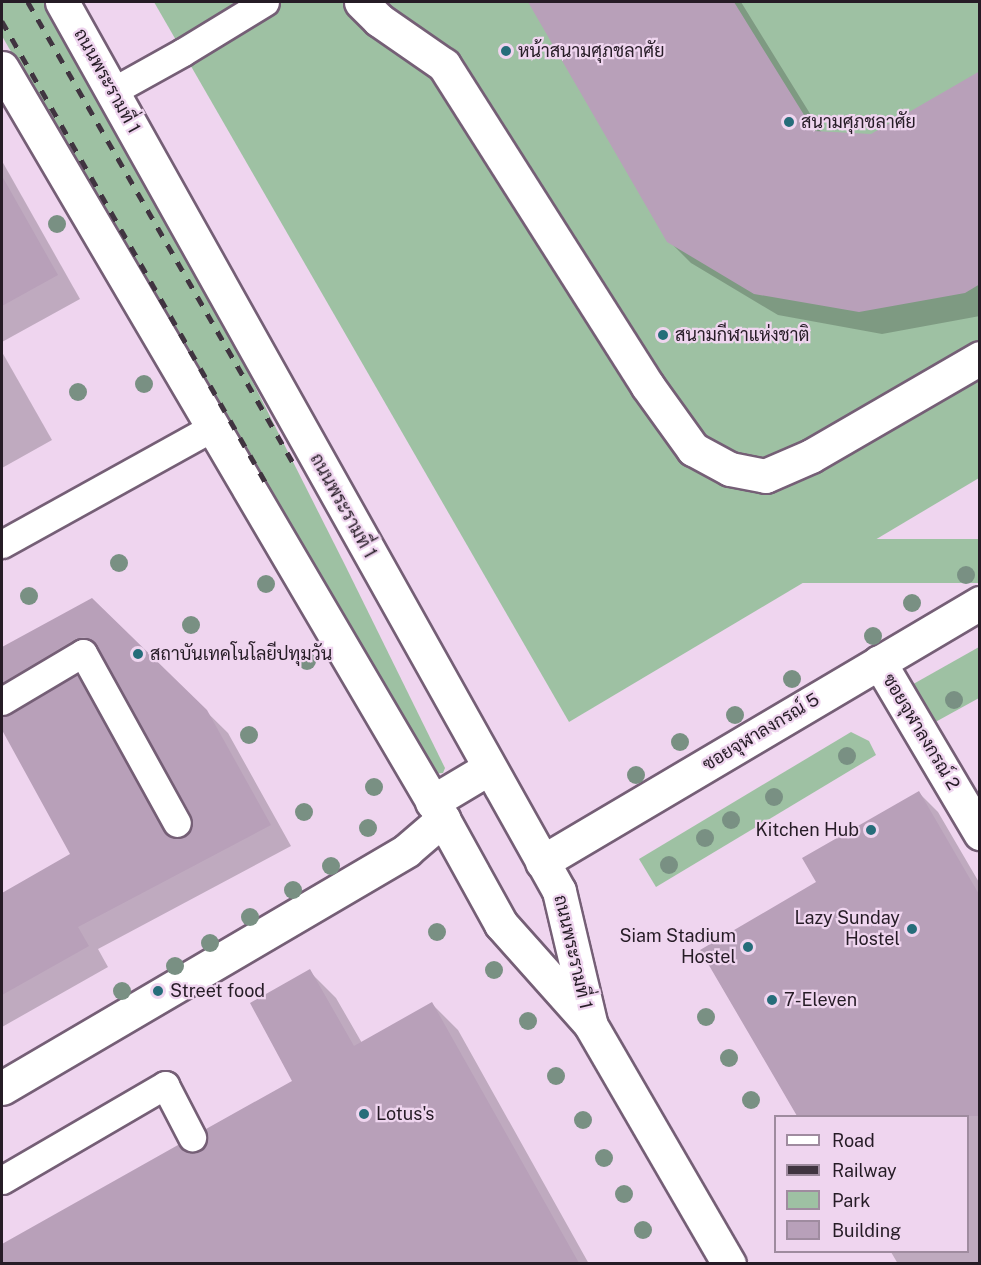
<!DOCTYPE html>
<meta charset="utf-8">
<style>
body{margin:0}
#map{position:relative;width:981px;height:1265px;overflow:hidden;background:#efd5ef;font-family:"Public Sans",Sarabun,sans-serif}
div>[style]{position:absolute}
.green>*{inset:0;background:#9ec1a3;transform-origin:0 0}
.shadow>*{inset:0;background:#0003}
.building>*{inset:0;background:#b8a0b9}
.roads{filter:drop-shadow(2px 0 #755f76) drop-shadow(-2px 0 #755f76) drop-shadow(0 2px #755f76) drop-shadow(0 -2px #755f76)}
.service>*{height:27px;margin:-13.5px;padding:0 13.5px;transform-origin:13.5px;border-radius:13.5px;background:#fff}
.minor>*{height:33px;margin:-16.5px;padding:0 16.5px;transform-origin:16.5px;border-radius:16.5px;background:#fff}
.secondary>*{height:33px;margin:-16.5px;padding:0 16.5px;transform-origin:16.5px;border-radius:16.5px;background:#fff}
.rail>*{height:4.5px;margin-top:-2.25px;transform-origin:0;background:repeating-linear-gradient(90deg,#403440 0 10px,transparent 0 20px)}
.trees>*{width:18px;height:18px;margin:-9px;border-radius:50%;background:#799083}
.dots>*{width:16px;height:16px;translate:-50% -50%;box-sizing:border-box;border:3px solid #efd5ef;border-radius:50%}
span{translate:-50% -50%;white-space:nowrap;text-align:center;line-height:1.15;-webkit-text-stroke:4.5px #efd5ef;paint-order:stroke}
.poi-label{font-size:18px;color:#261c26}
.left{translate:0 -50%;text-align:left}
.right{translate:-100% -50%;text-align:right}
.street-label{font-size:18px;color:#261c26}
.frame{position:absolute;inset:0;border:3px solid #261c26;pointer-events:none}
.legend{position:absolute;left:774px;top:1115px;width:195px;height:138px;box-sizing:border-box;background:#efd5ef;border:2px solid #9f8b9f;margin:0;padding:8px 10px;list-style:none;font-size:18px;color:#261c26}
.legend li{display:flex;align-items:center;gap:12px;height:30px}
.legend b{width:30px;border:2px solid #9f8b9f}
</style>
<div id="map">
<div class="green">
<div style="clip-path:polygon(2px 2px,46px 2px,163px 204px,345px 565px,445px 768px,443px 773px,433px 774px,167px 323px,2px 36px)"></div>
<div style="clip-path:polygon(154px 2px,979px 2px,979px 478px,569px 722px)"></div>
<div style="left:979px;top:539px;width:44px;height:458px;rotate:90deg"></div>
<div style="clip-path:polygon(979px 647px,979px 698px,930px 725px,908px 687px)"></div>
<div style="clip-path:polygon(851px 732px,869px 741px,876px 755px,656px 887px,639px 859px)"></div>
</div>
<div class="shadow">
<div style="clip-path:polygon(530px 2px,741px 2px,822px 133px,871px 136px,980px 73px,980px 316px,882px 334px,778px 315px,691px 263px,669px 241px)"></div>
<div style="clip-path:polygon(2px 161px,80px 299px,2px 342px)"></div>
<div style="clip-path:polygon(2px 352px,52px 440px,2px 468px)"></div>
<div style="clip-path:polygon(evenodd,92px 599px,228px 733px,291px 846px,98px 949px,108px 967px,2px 1027px,2px 894px,72px 854px,2px 727px,2px 718px,4px 719px,2px 717px,2px 649px,92px 599px,103px 658px,192px 815px,194px 824px,185px 839px,176px 838px,98px 697px,77px 677px,6px 718px,15px 708px,103px 658px)"></div>
<div style="clip-path:polygon(919px 793px,938px 812px,980px 884px,980px 1264px,898px 1264px,891px 1252px,968px 1252px,968px 1116px,799px 1116px,702px 951px,819px 883px)"></div>
<div style="clip-path:polygon(309px 971px,336px 998px,362px 1043px,432px 1004px,458px 1030px,589px 1264px,2px 1264px,2px 1246px,178px 1146px,190px 1154px,201px 1152px,294px 1081px)"></div>
</div>
<div class="building">
<div style="clip-path:polygon(528px 2px,734px 2px,814px 131px,871px 134px,980px 71px,980px 284px,965px 293px,859px 312px,754px 294px,667px 242px)"></div>
<div style="clip-path:polygon(2px 176px,58px 275px,2px 306px)"></div>
<div style="clip-path:polygon(92px 598px,207px 710px,271px 825px,78px 927px,89px 946px,2px 995px,2px 893px,70px 854px,2px 730px,2px 717px,10px 715px,77px 675px,164px 831px,169px 837px,184px 837px,193px 824px,191px 815px,91px 640px,84px 637px,75px 639px,2px 683px,2px 647px)"></div>
<div style="clip-path:polygon(919px 791px,980px 896px,980px 1116px,797px 1116px,700px 950px,816px 882px,802px 858px)"></div>
<div style="clip-path:polygon(310px 969px,354px 1046px,432px 1002px,579px 1263px,2px 1263px,2px 1244px,178px 1145px,191px 1153px,200px 1151px,208px 1138px,206px 1129px,292px 1081px,250px 1003px)"></div>
</div>
<div class="roads">
<div class="service">
<div style="left:113px;top:91px;width:80px;rotate:-29.1deg"></div>
<div style="left:183px;top:52px;width:96px;rotate:-31.4deg"></div>
<div style="left:2px;top:544px;width:239px;rotate:-29deg"></div>
<div style="left:2px;top:701px;width:94px;rotate:-30.7deg"></div>
<div style="left:83px;top:653px;width:194px;rotate:61.1deg"></div>
<div style="left:2px;top:1180px;width:189px;rotate:-30.2deg"></div>
<div style="left:165px;top:1085px;width:59px;rotate:62.6deg"></div>
</div>
<div class="minor">
<div style="left:361px;top:2px;width:25px;rotate:45deg"></div>
<div style="left:379px;top:20px;width:79px;rotate:34.7deg"></div>
<div style="left:444px;top:65px;width:379px;rotate:57.6deg"></div>
<div style="left:647px;top:385px;width:79px;rotate:54.3deg"></div>
<div style="left:693px;top:449px;width:42px;rotate:28.4deg"></div>
<div style="left:730px;top:469px;width:36px;rotate:11deg"></div>
<div style="left:765px;top:476px;width:50px;rotate:-23.5deg"></div>
<div style="left:811px;top:456px;width:195px;rotate:-30.1deg"></div>
<div style="left:879px;top:662px;width:199px;rotate:59.4deg"></div>
<div style="left:542px;top:862px;width:509px;rotate:-30.6deg"></div>
<div style="left:2px;top:1088px;width:470px;rotate:-30.4deg"></div>
<div style="left:407px;top:850px;width:48px;rotate:-40.7deg"></div>
</div>
<div class="secondary">
<div style="left:62px;top:2px;width:1018px;rotate:60.79deg"></div>
<div style="left:559px;top:891px;width:135px;rotate:76.7deg"></div>
<div style="left:2px;top:68px;width:871px;rotate:59.58deg"></div>
<div style="left:443px;top:819px;width:120px;rotate:61.1deg"></div>
<div style="left:501px;top:924px;width:134px;rotate:48.3deg"></div>
<div style="left:590px;top:1024px;width:277px;rotate:59.9deg"></div>
<div style="left:432px;top:802px;width:66px;rotate:-30.8deg"></div>
</div>
</div>
<div class="rail">
<div style="left:28px;top:2px;width:535px;rotate:60.08deg"></div>
<div style="left:2px;top:21px;width:532px;rotate:60.26deg"></div>
</div>
<div class="trees">
<div style="left:57px;top:224px"></div>
<div style="left:144px;top:384px"></div>
<div style="left:78px;top:392px"></div>
<div style="left:119px;top:563px"></div>
<div style="left:966px;top:575px"></div>
<div style="left:266px;top:584px"></div>
<div style="left:29px;top:596px"></div>
<div style="left:912px;top:603px"></div>
<div style="left:191px;top:625px"></div>
<div style="left:873px;top:636px"></div>
<div style="left:307px;top:661px"></div>
<div style="left:792px;top:679px"></div>
<div style="left:954px;top:700px"></div>
<div style="left:735px;top:715px"></div>
<div style="left:249px;top:735px"></div>
<div style="left:680px;top:742px"></div>
<div style="left:847px;top:756px"></div>
<div style="left:636px;top:775px"></div>
<div style="left:374px;top:787px"></div>
<div style="left:774px;top:797px"></div>
<div style="left:304px;top:812px"></div>
<div style="left:731px;top:820px"></div>
<div style="left:368px;top:828px"></div>
<div style="left:705px;top:838px"></div>
<div style="left:669px;top:865px"></div>
<div style="left:331px;top:866px"></div>
<div style="left:293px;top:890px"></div>
<div style="left:250px;top:917px"></div>
<div style="left:437px;top:932px"></div>
<div style="left:210px;top:943px"></div>
<div style="left:175px;top:966px"></div>
<div style="left:494px;top:970px"></div>
<div style="left:122px;top:991px"></div>
<div style="left:706px;top:1017px"></div>
<div style="left:528px;top:1021px"></div>
<div style="left:729px;top:1058px"></div>
<div style="left:556px;top:1076px"></div>
<div style="left:751px;top:1100px"></div>
<div style="left:583px;top:1120px"></div>
<div style="left:604px;top:1158px"></div>
<div style="left:624px;top:1194px"></div>
<div style="left:643px;top:1230px"></div>
</div>
<div class="dots">
<div style="left:506px;top:51px;background:#266d7a"></div>
<div style="left:789px;top:122px;background:#266d7a"></div>
<div style="left:663px;top:335px;background:#266d7a"></div>
<div style="left:138px;top:654px;background:#266d7a"></div>
<div style="left:871px;top:830px;background:#266d7a"></div>
<div style="left:912px;top:929px;background:#266d7a"></div>
<div style="left:748px;top:947px;background:#266d7a"></div>
<div style="left:158px;top:991px;background:#266d7a"></div>
<div style="left:772px;top:1000px;background:#266d7a"></div>
<div style="left:364px;top:1114px;background:#266d7a"></div>
</div>
<div class="poi-label">
<span class="left" style="left:518px;top:51px">หน้าสนามศุภชลาศัย</span>
<span class="left" style="left:801px;top:122px">สนามศุภชลาศัย</span>
<span class="left" style="left:675px;top:335px">สนามกีฬาแห่งชาติ</span>
<span class="left" style="left:150px;top:654px">สถาบันเทคโนโลยีปทุมวัน</span>
<span class="right" style="left:859px;top:830px">Kitchen Hub</span>
<span class="right" style="left:900px;top:929px">Lazy Sunday<br>Hostel</span>
<span class="right" style="left:736px;top:947px">Siam Stadium<br>Hostel</span>
<span class="left" style="left:170px;top:991px">Street food</span>
<span class="left" style="left:784px;top:1000px">7-Eleven</span>
<span class="left" style="left:376px;top:1114px">Lotus's</span>
</div>
<div class="street-label">
<span style="left:107px;top:81px;rotate:61deg">ถนนพระรามที่ 1</span>
<span style="left:343px;top:506px;rotate:61deg">ถนนพระรามที่ 1</span>
<span style="left:761px;top:732px;rotate:-31deg">ซอยจุฬาลงกรณ์ 5</span>
<span style="left:921px;top:732px;rotate:59deg">ซอยจุฬาลงกรณ์ 2</span>
<span style="left:573px;top:952px;rotate:77deg">ถนนพระรามที่ 1</span>
</div>
<div class="frame"></div>
<ul class="legend">
<li><b style="height:8px;background:#fff"></b>Road</li>
<li><b style="height:8px;background:#403440"></b>Railway</li>
<li><b style="height:16px;background:#9ec1a3"></b>Park</li>
<li><b style="height:16px;background:#b8a0b9"></b>Building</li>
</ul>
</div>
